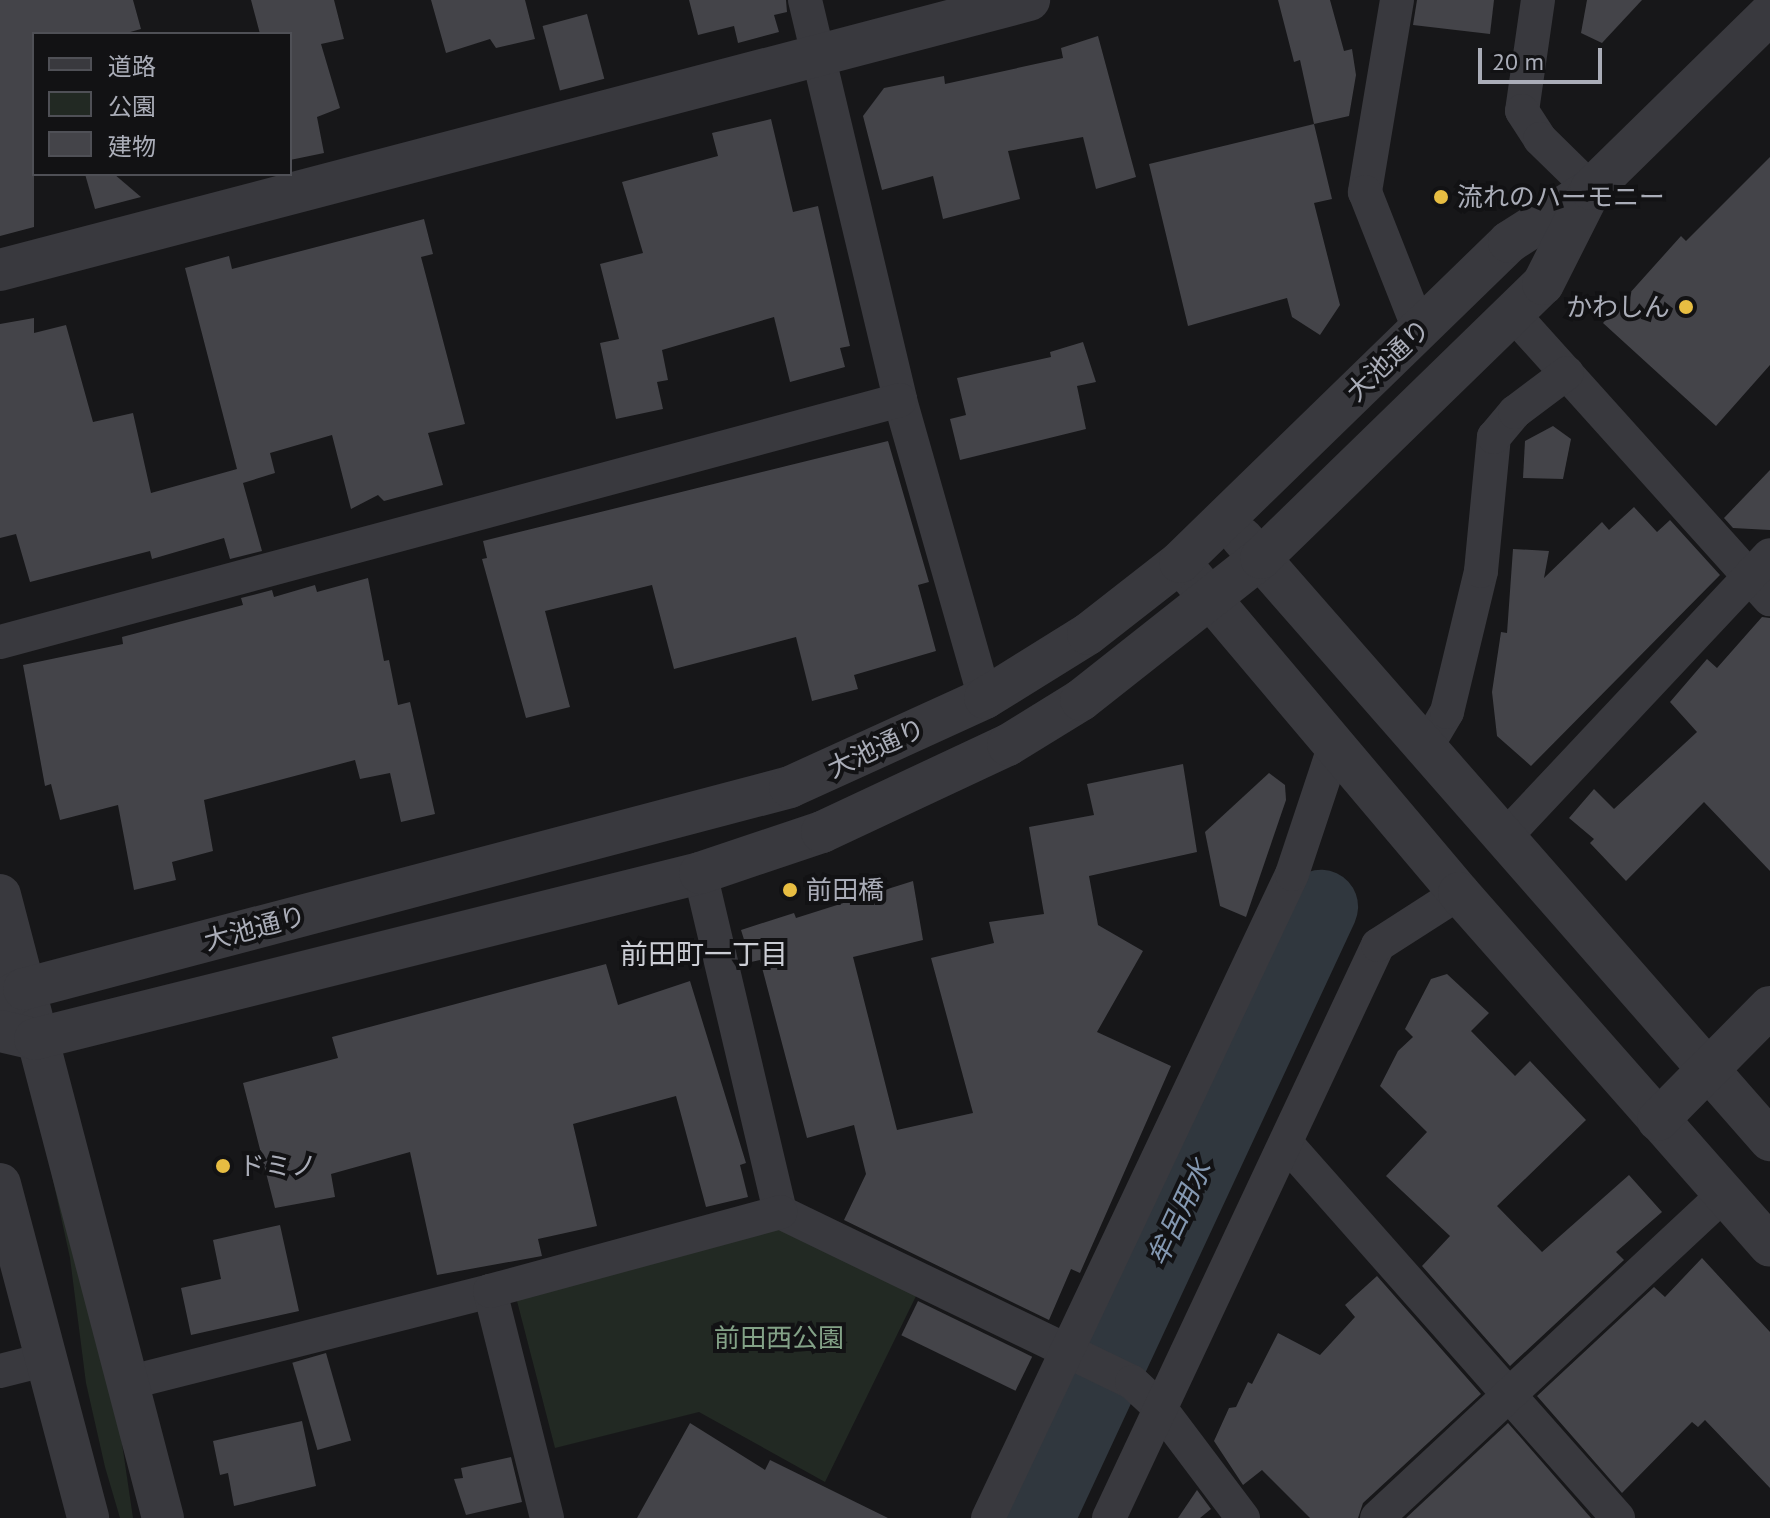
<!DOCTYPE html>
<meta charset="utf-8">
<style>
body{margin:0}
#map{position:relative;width:1770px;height:1518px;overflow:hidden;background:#171719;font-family:"PT Sans","Noto Sans JP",sans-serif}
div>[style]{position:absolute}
.green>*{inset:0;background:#222923}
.river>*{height:74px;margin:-37px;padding:0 37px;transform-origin:37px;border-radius:37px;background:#30373e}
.building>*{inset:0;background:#444449;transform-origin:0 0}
.minor>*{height:34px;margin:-17px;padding:0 17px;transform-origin:17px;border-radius:17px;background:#39393e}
.tertiary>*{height:42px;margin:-21px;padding:0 21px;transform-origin:21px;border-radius:21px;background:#39393e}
.dots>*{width:22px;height:22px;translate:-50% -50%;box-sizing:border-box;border:4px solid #121214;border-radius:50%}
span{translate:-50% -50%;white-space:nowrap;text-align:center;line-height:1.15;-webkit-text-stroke:8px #121214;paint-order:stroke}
.poi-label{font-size:26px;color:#aaadb8}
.left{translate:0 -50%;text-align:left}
.right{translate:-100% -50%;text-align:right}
.street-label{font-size:26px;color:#aaadb8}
.park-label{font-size:26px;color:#83a287}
.neighbourhood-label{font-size:28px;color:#cbcdd4}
.water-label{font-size:28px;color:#8498b1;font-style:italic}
.legend{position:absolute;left:32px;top:32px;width:260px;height:144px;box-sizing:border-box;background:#121214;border:2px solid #4f5056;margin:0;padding:10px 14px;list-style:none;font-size:24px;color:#aaadb8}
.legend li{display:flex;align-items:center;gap:16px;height:40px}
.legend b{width:40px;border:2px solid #4f5056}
.scale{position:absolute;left:1478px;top:48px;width:124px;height:36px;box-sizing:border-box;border:4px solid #aaadb8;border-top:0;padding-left:10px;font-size:24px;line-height:28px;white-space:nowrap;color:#aaadb8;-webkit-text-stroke:6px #121214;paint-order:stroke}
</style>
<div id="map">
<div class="green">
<div style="clip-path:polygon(41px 1125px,110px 1362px,133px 1518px,120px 1518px,105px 1467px,86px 1383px,70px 1258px)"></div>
<div style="clip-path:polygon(773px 1230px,795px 1230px,917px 1294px,825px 1482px,699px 1412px,555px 1448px,517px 1301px,522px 1294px)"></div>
</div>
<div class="river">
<div style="left:1037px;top:1518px;width:674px;rotate:-65.07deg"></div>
</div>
<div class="building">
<div style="clip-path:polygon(0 0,133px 0,141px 29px,123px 34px,34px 34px,34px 227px,0 236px)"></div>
<div style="clip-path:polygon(251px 0,334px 0,344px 39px,321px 44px,340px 108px,317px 117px,324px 153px,290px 160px,290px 34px,260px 34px)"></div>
<div style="clip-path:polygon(431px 0,525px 0,535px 39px,496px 48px,490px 39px,446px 53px)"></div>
<div style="clip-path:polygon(689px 0,786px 0,787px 12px,774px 15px,779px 32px,738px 43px,734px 26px,698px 35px)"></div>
<div style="clip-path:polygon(1278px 0,1330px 0,1344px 51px,1352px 49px,1356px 75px,1349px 116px,1314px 124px,1300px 60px,1294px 62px)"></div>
<div style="clip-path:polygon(1417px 0,1494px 0,1490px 34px,1413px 25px)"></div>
<div style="clip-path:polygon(1587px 0,1642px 0,1602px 43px,1581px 33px)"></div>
<div style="left:587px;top:14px;width:67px;height:46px;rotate:75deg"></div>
<div style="clip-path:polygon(1098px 36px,1136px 177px,1096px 189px,1083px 137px,1008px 151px,1020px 199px,943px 219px,933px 176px,882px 190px,863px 116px,884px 88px,944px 76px,945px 84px,1063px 58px,1061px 48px)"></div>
<div style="clip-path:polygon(771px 119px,793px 212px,818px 206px,850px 346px,840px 348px,845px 367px,790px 382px,774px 317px,662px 350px,668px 380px,657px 382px,663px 409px,616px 419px,600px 343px,619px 339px,600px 264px,643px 253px,622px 182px,718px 156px,712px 133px)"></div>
<div style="clip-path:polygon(1314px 124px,1332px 199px,1314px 203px,1340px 305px,1320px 335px,1292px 317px,1287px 298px,1188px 326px,1149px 164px)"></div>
<div style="clip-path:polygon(1770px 157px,1770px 365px,1716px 426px,1603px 323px,1681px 236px,1686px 241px)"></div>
<div style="clip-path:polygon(85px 174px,114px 174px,141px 197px,95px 209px)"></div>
<div style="clip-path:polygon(424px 219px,433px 254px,421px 257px,465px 424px,428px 433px,443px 485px,384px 501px,378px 495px,351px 509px,332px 435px,270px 453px,275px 473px,243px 483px,262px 551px,230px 559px,224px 538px,152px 559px,150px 551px,30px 582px,16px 534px,0 538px,0 324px,34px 318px,34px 333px,66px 325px,93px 422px,133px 413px,151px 493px,237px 469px,185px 268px,229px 256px,232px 269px)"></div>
<div style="clip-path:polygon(1083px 342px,1096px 382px,1077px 386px,1086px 429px,960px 460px,950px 419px,966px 415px,957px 378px,1051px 357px,1050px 352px)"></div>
<div style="clip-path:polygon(1553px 426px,1571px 439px,1563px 479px,1523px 478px,1525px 441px)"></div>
<div style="clip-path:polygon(888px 441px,929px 582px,918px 585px,936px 651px,854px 675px,858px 689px,812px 701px,796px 637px,674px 669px,652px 585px,545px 611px,570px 707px,526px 718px,482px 559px,487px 558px,483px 541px)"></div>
<div style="clip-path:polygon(1770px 470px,1770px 530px,1733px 528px,1724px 518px)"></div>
<div style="clip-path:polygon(1634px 507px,1657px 532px,1670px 520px,1720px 575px,1531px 766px,1497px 736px,1492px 692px,1501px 632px,1507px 633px,1513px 549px,1549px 551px,1544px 578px,1602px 522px,1609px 530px)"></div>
<div style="clip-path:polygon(368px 578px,384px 661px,389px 660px,398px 705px,410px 702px,435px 814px,401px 822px,390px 773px,360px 779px,355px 760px,204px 800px,213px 851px,172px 862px,176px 880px,134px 890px,118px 805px,60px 820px,51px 784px,45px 786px,23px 665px,123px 644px,122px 637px,243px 605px,241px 598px,272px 590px,274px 597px,315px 585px,317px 592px)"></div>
<div style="clip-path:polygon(1762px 617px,1770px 618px,1770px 871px,1704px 802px,1626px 881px,1590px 843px,1594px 839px,1569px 818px,1594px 789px,1614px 809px,1697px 732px,1670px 702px,1707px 659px,1717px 668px)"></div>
<div style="clip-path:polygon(1183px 764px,1197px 852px,1089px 876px,1098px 925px,1143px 951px,1097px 1032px,1171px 1066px,1080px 1273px,1071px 1269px,1049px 1320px,844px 1220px,866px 1174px,854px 1125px,807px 1138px,760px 960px,751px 962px,741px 930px,794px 913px,796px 918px,913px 881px,923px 940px,853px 957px,897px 1130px,973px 1113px,931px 958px,994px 943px,989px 922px,1044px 914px,1029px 827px,1094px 815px,1087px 784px)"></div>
<div style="clip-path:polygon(1269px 773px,1285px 785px,1286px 800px,1246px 917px,1220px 906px,1205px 832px)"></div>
<div style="clip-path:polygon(606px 964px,618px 1005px,690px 981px,746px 1163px,740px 1165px,748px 1197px,706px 1207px,676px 1096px,573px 1124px,597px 1226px,538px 1239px,542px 1256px,437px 1275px,410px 1152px,331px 1174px,335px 1197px,275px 1208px,243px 1083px,338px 1058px,332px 1037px)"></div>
<div style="clip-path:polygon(1447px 974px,1489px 1013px,1471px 1031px,1515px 1076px,1530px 1061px,1586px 1120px,1497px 1206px,1542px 1252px,1629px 1175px,1662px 1212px,1616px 1252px,1624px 1260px,1510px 1366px,1422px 1266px,1450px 1236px,1386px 1176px,1427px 1132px,1380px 1086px,1398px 1051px,1413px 1037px,1405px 1029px,1431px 979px)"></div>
<div style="clip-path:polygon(280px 1225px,299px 1311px,191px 1335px,181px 1288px,221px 1279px,213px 1240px)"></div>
<div style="clip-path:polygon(1702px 1258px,1770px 1332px,1770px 1488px,1705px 1420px,1698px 1427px,1692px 1422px,1622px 1493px,1537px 1396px,1654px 1287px,1665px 1297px)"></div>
<div style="clip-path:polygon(1377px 1276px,1481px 1394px,1363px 1503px,1358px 1518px,1310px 1518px,1262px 1470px,1243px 1485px,1214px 1441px,1229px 1408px,1236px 1407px,1248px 1382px,1252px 1384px,1278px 1333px,1320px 1355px,1355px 1317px,1345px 1305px)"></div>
<div style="left:918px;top:1301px;width:127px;height:38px;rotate:26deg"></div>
<div style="left:326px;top:1353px;width:91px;height:35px;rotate:74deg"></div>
<div style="clip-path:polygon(302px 1421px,316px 1486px,234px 1506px,228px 1473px,220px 1475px,213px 1441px)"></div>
<div style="clip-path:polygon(690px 1423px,765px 1470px,770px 1460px,888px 1518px,637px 1518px)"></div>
<div style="clip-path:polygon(1508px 1423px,1591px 1518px,1406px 1518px)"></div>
<div style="clip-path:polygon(511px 1457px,522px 1502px,466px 1515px,454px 1479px,463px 1478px,461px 1468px)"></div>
<div style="clip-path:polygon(1197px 1490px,1211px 1509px,1200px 1518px,1178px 1518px)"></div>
</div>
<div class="minor">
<div style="left:805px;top:0;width:411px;rotate:76.6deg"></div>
<div style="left:900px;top:400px;width:310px;rotate:74.1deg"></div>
<div style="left:1397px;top:0;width:195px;rotate:99.5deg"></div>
<div style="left:1365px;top:192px;width:147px;rotate:68.5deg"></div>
<div style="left:1538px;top:0;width:112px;rotate:98.2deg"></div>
<div style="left:1522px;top:111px;width:33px;rotate:57deg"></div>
<div style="left:1540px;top:139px;width:71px;rotate:44.4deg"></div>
<div style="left:1513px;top:314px;width:384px;rotate:48deg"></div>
<div style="left:0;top:642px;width:932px;rotate:-15.05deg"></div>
<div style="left:1425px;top:749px;width:43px;rotate:-59.3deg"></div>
<div style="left:1447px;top:712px;width:145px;rotate:-76.4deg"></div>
<div style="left:1481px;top:571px;width:135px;rotate:-84.5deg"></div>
<div style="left:1494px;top:437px;width:33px;rotate:-50deg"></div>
<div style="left:1515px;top:412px;width:65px;rotate:-36.9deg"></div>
<div style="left:1504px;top:838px;width:388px;rotate:-46.8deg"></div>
<div style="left:700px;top:873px;width:348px;rotate:76.7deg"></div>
<div style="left:780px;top:1212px;width:391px;rotate:25.8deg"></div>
<div style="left:1132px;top:1382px;width:38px;rotate:43deg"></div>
<div style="left:1160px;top:1408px;width:138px;rotate:53deg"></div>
<div style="left:1286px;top:1143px;width:501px;rotate:48.48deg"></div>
<div style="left:0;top:1371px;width:45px;rotate:-14deg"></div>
<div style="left:127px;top:1383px;width:374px;rotate:-14.2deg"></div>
<div style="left:547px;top:1518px;width:234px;rotate:-104.1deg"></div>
<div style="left:490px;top:1291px;width:301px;rotate:-15.2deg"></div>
<div style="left:988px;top:1518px;width:712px;rotate:-64.73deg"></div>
<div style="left:1292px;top:874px;width:139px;rotate:-71.6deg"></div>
<div style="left:1109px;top:1518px;width:633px;rotate:-64.85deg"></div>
<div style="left:1378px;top:945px;width:96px;rotate:-32.7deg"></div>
<div style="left:1377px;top:1518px;width:473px;rotate:-43deg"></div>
</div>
<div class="tertiary">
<div style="left:0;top:270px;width:1064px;rotate:-14.7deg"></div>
<div style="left:1242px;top:538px;width:801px;rotate:48.75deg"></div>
<div style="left:1193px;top:578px;width:412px;rotate:49.8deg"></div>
<div style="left:1459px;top:893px;width:470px;rotate:48.6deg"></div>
<div style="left:0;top:895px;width:644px;rotate:75.34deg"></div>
<div style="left:0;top:1001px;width:27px;rotate:-27deg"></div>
<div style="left:24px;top:989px;width:792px;rotate:-14.77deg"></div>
<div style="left:790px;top:787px;width:214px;rotate:-24.5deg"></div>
<div style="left:985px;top:698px;width:121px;rotate:-31.9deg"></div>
<div style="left:1088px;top:634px;width:117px;rotate:-38deg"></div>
<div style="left:1180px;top:562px;width:459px;rotate:-44.2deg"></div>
<div style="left:1509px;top:242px;width:96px;rotate:-32.7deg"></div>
<div style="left:0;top:1031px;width:36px;rotate:13deg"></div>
<div style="left:35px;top:1039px;width:685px;rotate:-14.02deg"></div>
<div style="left:700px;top:873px;width:129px;rotate:-18.6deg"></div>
<div style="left:822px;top:832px;width:205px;rotate:-25.1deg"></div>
<div style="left:1008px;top:745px;width:86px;rotate:-31.7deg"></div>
<div style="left:1081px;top:700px;width:229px;rotate:-38.3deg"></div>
<div style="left:1261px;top:558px;width:393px;rotate:-44.2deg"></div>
<div style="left:1543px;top:284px;width:106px;rotate:-63.2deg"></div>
<div style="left:1591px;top:189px;width:250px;rotate:-44.4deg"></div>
<div style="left:1658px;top:1120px;width:159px;rotate:-45.3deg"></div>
<div style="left:0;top:1184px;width:345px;rotate:75.2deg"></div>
</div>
<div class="dots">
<div style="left:1441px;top:197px;background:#e7bd42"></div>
<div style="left:1686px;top:307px;background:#e7bd42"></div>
<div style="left:790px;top:890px;background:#e7bd42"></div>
<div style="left:223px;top:1166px;background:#e7bd42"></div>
</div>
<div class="poi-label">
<span class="left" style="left:1457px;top:197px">流れのハーモニー</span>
<span class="right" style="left:1670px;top:307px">かわしん</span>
<span class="left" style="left:806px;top:890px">前田橋</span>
<span class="left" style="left:239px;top:1166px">ドミノ</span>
</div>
<div class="street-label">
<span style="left:1388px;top:360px;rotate:-44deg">大池通り</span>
<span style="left:876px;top:748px;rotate:-25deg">大池通り</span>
<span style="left:255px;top:928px;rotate:-15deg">大池通り</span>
</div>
<div class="park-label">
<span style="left:779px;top:1338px">前田西公園</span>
</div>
<div class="neighbourhood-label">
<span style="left:704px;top:954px">前田町一丁目</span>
</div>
<div class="water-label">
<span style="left:1179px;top:1213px;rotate:-65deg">牟呂用水</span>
</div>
<ul class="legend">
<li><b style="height:10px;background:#39393e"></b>道路</li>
<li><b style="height:22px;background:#222923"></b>公園</li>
<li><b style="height:22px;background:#444449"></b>建物</li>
</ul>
<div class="scale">20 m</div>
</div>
